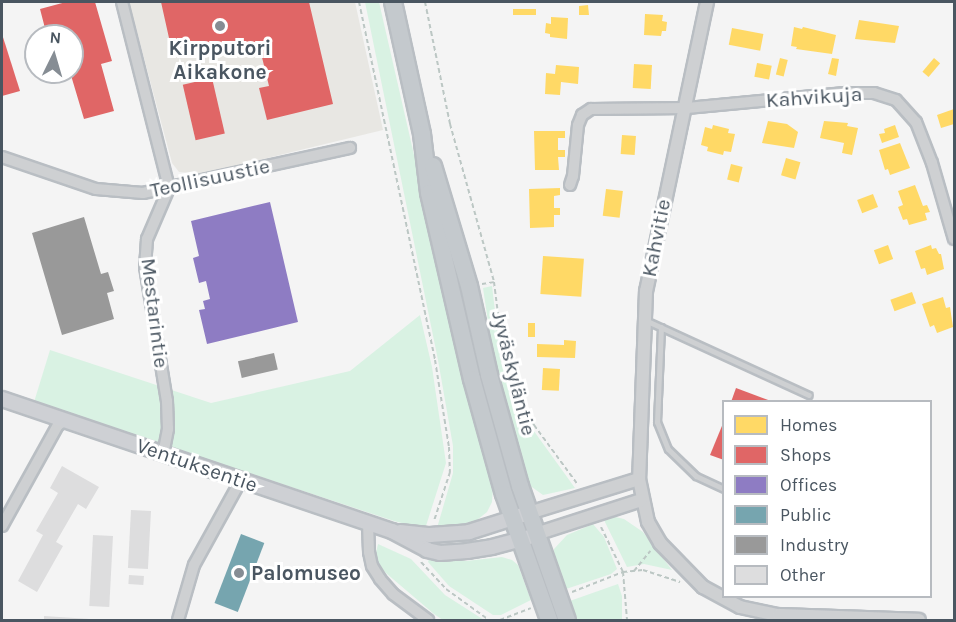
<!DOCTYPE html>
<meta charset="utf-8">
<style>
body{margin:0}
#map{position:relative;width:956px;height:622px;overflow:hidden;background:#f4f4f4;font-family:Karla,sans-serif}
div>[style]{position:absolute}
.commercial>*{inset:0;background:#e8e7e3}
.green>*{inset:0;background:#d9f2e3}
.homes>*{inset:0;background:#ffd966;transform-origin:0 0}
.shops>*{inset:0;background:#e06666;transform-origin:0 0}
.offices>*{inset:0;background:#8e7cc3}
.public>*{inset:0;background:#76a5af;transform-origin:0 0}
.industry>*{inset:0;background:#999;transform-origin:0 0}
.building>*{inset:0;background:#ddddde;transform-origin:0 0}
.path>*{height:2px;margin-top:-1px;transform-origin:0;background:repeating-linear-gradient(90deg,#bcc7c4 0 4.5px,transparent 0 7.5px)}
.roads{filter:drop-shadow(2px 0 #b9bec3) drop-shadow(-2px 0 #b9bec3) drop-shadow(0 2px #b9bec3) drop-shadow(0 -2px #b9bec3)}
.service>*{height:5px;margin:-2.5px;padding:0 2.5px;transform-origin:2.5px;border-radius:2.5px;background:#ced0d2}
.minor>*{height:10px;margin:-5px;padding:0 5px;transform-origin:5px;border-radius:5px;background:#ced0d2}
.tertiary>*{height:12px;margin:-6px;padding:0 6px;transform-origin:6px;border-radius:6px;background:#ced0d2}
.secondary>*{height:14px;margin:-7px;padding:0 7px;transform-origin:7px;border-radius:7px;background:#ced0d4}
.trunk>*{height:16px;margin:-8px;padding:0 8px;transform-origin:8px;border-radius:8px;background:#c4c9cd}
.dots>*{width:16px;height:16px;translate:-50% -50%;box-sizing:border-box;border:3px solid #fff;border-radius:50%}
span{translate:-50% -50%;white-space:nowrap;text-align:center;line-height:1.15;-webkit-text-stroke:6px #fff;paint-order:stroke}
.poi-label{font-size:21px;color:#4a5661;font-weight:700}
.left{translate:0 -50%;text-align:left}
.street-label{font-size:21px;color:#4a5661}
.frame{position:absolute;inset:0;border:3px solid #4a5661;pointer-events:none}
.legend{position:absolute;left:722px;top:400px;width:210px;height:198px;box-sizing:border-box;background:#fff;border:2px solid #b7bbc0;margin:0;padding:8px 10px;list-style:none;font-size:18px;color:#4a5661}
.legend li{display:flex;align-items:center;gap:12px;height:30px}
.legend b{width:30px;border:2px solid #b7bbc0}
.north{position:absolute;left:24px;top:24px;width:60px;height:60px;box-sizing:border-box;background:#fff;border:2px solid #b7bbc0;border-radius:50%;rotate:5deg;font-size:16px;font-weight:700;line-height:24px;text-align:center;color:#4a5661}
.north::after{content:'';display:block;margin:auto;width:21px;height:27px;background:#868d94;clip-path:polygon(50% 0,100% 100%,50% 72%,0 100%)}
</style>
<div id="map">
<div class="commercial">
<div style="clip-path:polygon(129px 2px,355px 2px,383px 130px,202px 174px,179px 172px,172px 163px)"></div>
</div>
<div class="green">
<div style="clip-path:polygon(365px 2px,379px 2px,477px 430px,493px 487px,492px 502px,487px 512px,477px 520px,459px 525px,437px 528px,453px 473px,453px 446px,438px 360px)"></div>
<div style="clip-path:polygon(492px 286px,501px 361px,507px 382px,531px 427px,575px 488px,543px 495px,529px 485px,496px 375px,483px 288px)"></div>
<div style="clip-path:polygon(420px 315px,432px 367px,446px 463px,425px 529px,394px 521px,34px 402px,50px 350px,211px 403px,350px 371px)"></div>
<div style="clip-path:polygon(611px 516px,624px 519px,643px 532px,672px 570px,644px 564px,627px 567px,604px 520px)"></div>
<div style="clip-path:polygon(593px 524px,604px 537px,617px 569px,611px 574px,563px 590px,554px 558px,554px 549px,567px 535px)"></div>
<div style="clip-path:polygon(378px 544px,411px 559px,445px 595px,484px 620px,443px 620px,434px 614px,380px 568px,375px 557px)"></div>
<div style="clip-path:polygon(430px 555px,466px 561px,502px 557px,512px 560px,518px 565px,531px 600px,501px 615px,493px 615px,449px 586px,428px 562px)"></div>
<div style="clip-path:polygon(618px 584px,622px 596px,622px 620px,576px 620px,567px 602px)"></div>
</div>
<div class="homes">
<div style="clip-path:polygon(588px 5px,589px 15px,579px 15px,579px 6px)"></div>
<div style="left:536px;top:9px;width:6px;height:23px;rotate:90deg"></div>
<div style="clip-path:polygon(645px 14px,663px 15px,662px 21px,667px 22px,666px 31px,662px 31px,661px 36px,644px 35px)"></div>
<div style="clip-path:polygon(551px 17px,568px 18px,567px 39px,550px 37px,550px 34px,545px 33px,546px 23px,551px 24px)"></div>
<div style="clip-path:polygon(859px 20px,899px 26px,895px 43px,855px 39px)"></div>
<div style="clip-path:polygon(794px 27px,802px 29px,803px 27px,836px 35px,832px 54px,796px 49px,797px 47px,791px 46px)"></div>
<div style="left:732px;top:28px;width:32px;height:17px;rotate:11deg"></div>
<div style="left:780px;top:58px;width:8px;height:17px;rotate:14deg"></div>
<div style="clip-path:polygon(832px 58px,839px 59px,836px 76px,828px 74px)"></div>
<div style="left:934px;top:58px;width:8px;height:18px;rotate:40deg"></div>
<div style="left:757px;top:63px;width:15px;height:14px;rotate:11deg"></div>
<div style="left:634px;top:64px;width:18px;height:24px;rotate:3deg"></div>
<div style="clip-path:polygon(556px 65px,579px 67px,578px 84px,561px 82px,560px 95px,545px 94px,546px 73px,555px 74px)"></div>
<div style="clip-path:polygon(954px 109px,954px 124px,941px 128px,937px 115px)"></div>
<div style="clip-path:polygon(768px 121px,787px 124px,798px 132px,794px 148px,762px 143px)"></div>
<div style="clip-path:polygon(824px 121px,848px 123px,847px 126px,858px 128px,852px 155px,842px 153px,844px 143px,820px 138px)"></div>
<div style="clip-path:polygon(713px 125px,729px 129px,728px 133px,735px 134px,731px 152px,724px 151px,723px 155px,707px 151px,708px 147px,701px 145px,705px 127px,712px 129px)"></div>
<div style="clip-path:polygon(895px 125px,899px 137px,882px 143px,879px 134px,885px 133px,884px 129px)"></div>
<div style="clip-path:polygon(534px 131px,565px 131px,565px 138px,558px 138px,558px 150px,565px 150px,565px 157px,558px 157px,559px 170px,535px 170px)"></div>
<div style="left:622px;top:135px;width:14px;height:19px;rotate:4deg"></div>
<div style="clip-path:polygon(900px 143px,910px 168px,890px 175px,888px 169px,885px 170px,879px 150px)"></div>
<div style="left:786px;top:158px;width:15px;height:18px;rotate:16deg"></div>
<div style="left:731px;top:164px;width:12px;height:16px;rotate:14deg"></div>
<div style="clip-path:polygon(915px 185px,923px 206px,927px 205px,930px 212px,925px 213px,927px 220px,909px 225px,907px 219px,903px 220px,898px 207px,903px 205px,898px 191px)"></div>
<div style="clip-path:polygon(560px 188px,560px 195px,554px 196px,554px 208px,560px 208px,560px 215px,554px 215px,554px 227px,530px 228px,529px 189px)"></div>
<div style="left:606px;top:189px;width:17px;height:27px;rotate:7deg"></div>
<div style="left:873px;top:194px;width:14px;height:17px;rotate:69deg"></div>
<div style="left:888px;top:245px;width:15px;height:15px;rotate:70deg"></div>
<div style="clip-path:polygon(931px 245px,932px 249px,936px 248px,939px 254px,941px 254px,944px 269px,927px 275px,925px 268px,921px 269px,915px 251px)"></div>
<div style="left:543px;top:256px;width:41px;height:38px;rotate:4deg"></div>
<div style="left:912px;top:292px;width:12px;height:23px;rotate:70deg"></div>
<div style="clip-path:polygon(943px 297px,946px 308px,950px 307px,953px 327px,937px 333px,934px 325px,930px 327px,922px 304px)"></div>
<div style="left:528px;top:323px;width:7px;height:14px"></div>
<div style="clip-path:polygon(564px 340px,576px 341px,575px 358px,537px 357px,537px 344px,564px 345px)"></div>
<div style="left:543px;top:368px;width:17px;height:22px;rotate:3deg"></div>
</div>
<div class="shops">
<div style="clip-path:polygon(66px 2px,95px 2px,112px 61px,101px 64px,114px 111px,84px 119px,70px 72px,72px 72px,72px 36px,47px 36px,40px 9px)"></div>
<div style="clip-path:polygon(161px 2px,309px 2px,333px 104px,267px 120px,259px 88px,269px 86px,258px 41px,202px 55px,199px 41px,171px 47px)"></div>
<div style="clip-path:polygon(2px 34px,20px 91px,2px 96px)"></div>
<div style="left:212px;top:78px;width:57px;height:30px;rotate:77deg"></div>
<div style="clip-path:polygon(736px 388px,771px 401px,771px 402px,731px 402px)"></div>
<div style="clip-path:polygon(724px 421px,724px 460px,710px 455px)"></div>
</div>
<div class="offices">
<div style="clip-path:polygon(270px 202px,298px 322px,207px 344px,199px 310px,205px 309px,203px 301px,210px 299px,206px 281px,199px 283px,193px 258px,199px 256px,191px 221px)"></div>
</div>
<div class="public">
<div style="left:241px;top:534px;width:25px;height:74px;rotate:21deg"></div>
</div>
<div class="industry">
<div style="clip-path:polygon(84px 217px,101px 274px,108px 272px,114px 291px,107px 293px,114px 319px,62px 335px,32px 233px)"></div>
<div style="left:274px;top:353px;width:17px;height:37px;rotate:77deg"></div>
</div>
<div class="building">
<div style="clip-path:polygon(62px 466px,99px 487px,86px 509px,78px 504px,56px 542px,63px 546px,37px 592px,18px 581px,43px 535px,36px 531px,58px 493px,50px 488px)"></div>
<div style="left:131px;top:510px;width:20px;height:58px;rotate:3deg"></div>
<div style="left:93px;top:535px;width:20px;height:71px;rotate:3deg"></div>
<div style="left:129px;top:575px;width:15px;height:9px;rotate:4deg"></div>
<div style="clip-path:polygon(44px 616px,90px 619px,90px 620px,44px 620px)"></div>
</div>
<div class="path">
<div style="left:359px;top:2px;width:366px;rotate:78deg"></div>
<div style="left:435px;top:360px;width:88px;rotate:80.9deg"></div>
<div style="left:449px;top:447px;width:25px;rotate:88deg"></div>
<div style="left:450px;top:472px;width:52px;rotate:108.1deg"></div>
<div style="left:425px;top:2px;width:125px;rotate:78.4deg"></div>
<div style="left:450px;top:124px;width:164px;rotate:74.4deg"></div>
<div style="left:494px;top:282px;width:81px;rotate:82.9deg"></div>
<div style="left:504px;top:362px;width:45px;rotate:68deg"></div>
<div style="left:521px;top:404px;width:25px;rotate:58deg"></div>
<div style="left:534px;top:425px;width:74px;rotate:53.7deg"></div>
<div style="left:482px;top:284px;width:12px;rotate:-9deg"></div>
<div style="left:601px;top:527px;width:50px;rotate:63.9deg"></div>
<div style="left:623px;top:572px;width:48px;rotate:85.2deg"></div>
<div style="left:421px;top:562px;width:37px;rotate:47deg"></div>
<div style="left:446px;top:589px;width:53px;rotate:35.8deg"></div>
<div style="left:634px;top:571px;width:26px;rotate:-51deg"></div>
<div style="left:572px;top:592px;width:55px;rotate:-21.4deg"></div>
<div style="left:623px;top:572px;width:20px;rotate:-6deg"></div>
<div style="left:643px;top:570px;width:39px;rotate:18deg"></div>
<div style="left:500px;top:620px;width:33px;rotate:-21deg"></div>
</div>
<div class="roads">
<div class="service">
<div style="left:645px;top:320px;width:180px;rotate:24.6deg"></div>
<div style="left:661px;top:327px;width:95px;rotate:92.4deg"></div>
<div style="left:657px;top:422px;width:29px;rotate:68deg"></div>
<div style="left:668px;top:449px;width:39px;rotate:44deg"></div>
<div style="left:696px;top:476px;width:31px;rotate:25deg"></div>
</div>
<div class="minor">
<div style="left:122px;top:2px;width:192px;rotate:75.8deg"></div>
<div style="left:169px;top:188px;width:56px;rotate:113.3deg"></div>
<div style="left:147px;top:239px;width:28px;rotate:94deg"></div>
<div style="left:145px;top:267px;width:136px;rotate:80.7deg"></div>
<div style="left:167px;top:401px;width:28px;rotate:88deg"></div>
<div style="left:168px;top:429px;width:25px;rotate:101deg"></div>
<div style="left:2px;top:157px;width:99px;rotate:18.8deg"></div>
<div style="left:96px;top:189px;width:47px;rotate:4.9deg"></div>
<div style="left:143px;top:193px;width:212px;rotate:-12.3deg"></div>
<div style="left:570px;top:185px;width:9px;rotate:-72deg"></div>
<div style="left:573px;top:176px;width:51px;rotate:-84.4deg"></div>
<div style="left:578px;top:125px;width:11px;rotate:-68deg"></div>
<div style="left:582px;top:115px;width:11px;rotate:-34deg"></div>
<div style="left:591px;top:109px;width:96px;rotate:-0.6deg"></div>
<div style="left:687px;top:108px;width:161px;rotate:-5.4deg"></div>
<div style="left:847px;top:93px;width:27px"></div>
<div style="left:874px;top:93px;width:23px;rotate:18deg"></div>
<div style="left:896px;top:100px;width:30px;rotate:48deg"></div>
<div style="left:916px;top:122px;width:44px;rotate:68.7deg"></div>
<div style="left:932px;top:163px;width:79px;rotate:73.9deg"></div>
<div style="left:368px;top:523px;width:29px;rotate:88deg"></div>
<div style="left:369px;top:552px;width:14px;rotate:78deg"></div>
<div style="left:372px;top:566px;width:15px;rotate:58deg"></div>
<div style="left:380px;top:579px;width:20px;rotate:49deg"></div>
<div style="left:393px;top:594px;width:44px;rotate:36.6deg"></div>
<div style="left:2px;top:526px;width:115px;rotate:-61deg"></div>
<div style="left:58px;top:425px;width:7px;rotate:-34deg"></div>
<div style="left:178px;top:620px;width:57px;rotate:-73.8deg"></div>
<div style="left:194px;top:565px;width:97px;rotate:-61.1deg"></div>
</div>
<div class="tertiary">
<div style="left:707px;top:2px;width:295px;rotate:101.9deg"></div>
<div style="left:646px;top:291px;width:188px;rotate:92.1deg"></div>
<div style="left:639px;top:479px;width:44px;rotate:78.2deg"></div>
<div style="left:648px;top:522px;width:24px;rotate:60deg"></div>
<div style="left:660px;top:543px;width:62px;rotate:45.7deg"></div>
<div style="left:703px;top:587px;width:42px;rotate:28.4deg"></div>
<div style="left:740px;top:607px;width:40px;rotate:12deg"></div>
<div style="left:779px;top:615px;width:140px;rotate:2deg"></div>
<div style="left:529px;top:513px;width:115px;rotate:-17.2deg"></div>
<div style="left:536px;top:534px;width:110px;rotate:-17.9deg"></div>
</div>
<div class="secondary">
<div style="left:2px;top:399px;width:412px;rotate:18.7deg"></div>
<div style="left:392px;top:531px;width:40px;rotate:28deg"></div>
<div style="left:427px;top:550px;width:13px;rotate:13deg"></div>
<div style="left:440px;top:553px;width:27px;rotate:-4deg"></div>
<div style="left:467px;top:551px;width:25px;rotate:-9deg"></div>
<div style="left:492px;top:547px;width:38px;rotate:-15deg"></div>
<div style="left:400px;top:532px;width:30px;rotate:6deg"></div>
<div style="left:430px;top:535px;width:39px;rotate:-4deg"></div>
<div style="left:469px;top:532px;width:63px;rotate:-17.6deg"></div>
</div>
<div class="trunk">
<div style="left:393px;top:2px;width:135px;rotate:77.6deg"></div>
<div style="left:422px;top:134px;width:59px;rotate:83.2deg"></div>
<div style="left:429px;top:193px;width:191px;rotate:77deg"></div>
<div style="left:472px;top:379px;width:119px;rotate:74.5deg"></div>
<div style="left:504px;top:494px;width:134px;rotate:70.3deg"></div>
<div style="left:433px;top:166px;width:125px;rotate:73.3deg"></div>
<div style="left:469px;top:286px;width:91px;rotate:77.3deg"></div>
<div style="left:489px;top:375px;width:115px;rotate:74.4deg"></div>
<div style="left:520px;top:486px;width:142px;rotate:70.7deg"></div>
</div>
</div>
<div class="dots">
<div style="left:220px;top:26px;background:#868d94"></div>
<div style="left:239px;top:573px;background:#868d94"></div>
</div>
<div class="poi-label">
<span style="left:220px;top:60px">Kirpputori<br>Aikakone</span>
<span class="left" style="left:251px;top:573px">Palomuseo</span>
</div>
<div class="street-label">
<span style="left:814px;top:97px;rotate:-4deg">Kahvikuja</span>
<span style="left:210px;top:178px;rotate:-12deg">Teollisuustie</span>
<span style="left:656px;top:238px;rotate:-79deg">Kahvitie</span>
<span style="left:155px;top:313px;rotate:83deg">Mestarintie</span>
<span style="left:514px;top:373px;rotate:76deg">Jyväskyläntie</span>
<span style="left:197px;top:465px;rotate:19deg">Ventuksentie</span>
</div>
<div class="frame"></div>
<ul class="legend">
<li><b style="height:16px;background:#ffd966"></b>Homes</li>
<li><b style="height:16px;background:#e06666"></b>Shops</li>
<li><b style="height:16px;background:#8e7cc3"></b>Offices</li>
<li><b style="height:16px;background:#76a5af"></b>Public</li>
<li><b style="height:16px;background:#999"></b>Industry</li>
<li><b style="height:16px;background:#ddddde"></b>Other</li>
</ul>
<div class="north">N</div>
</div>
